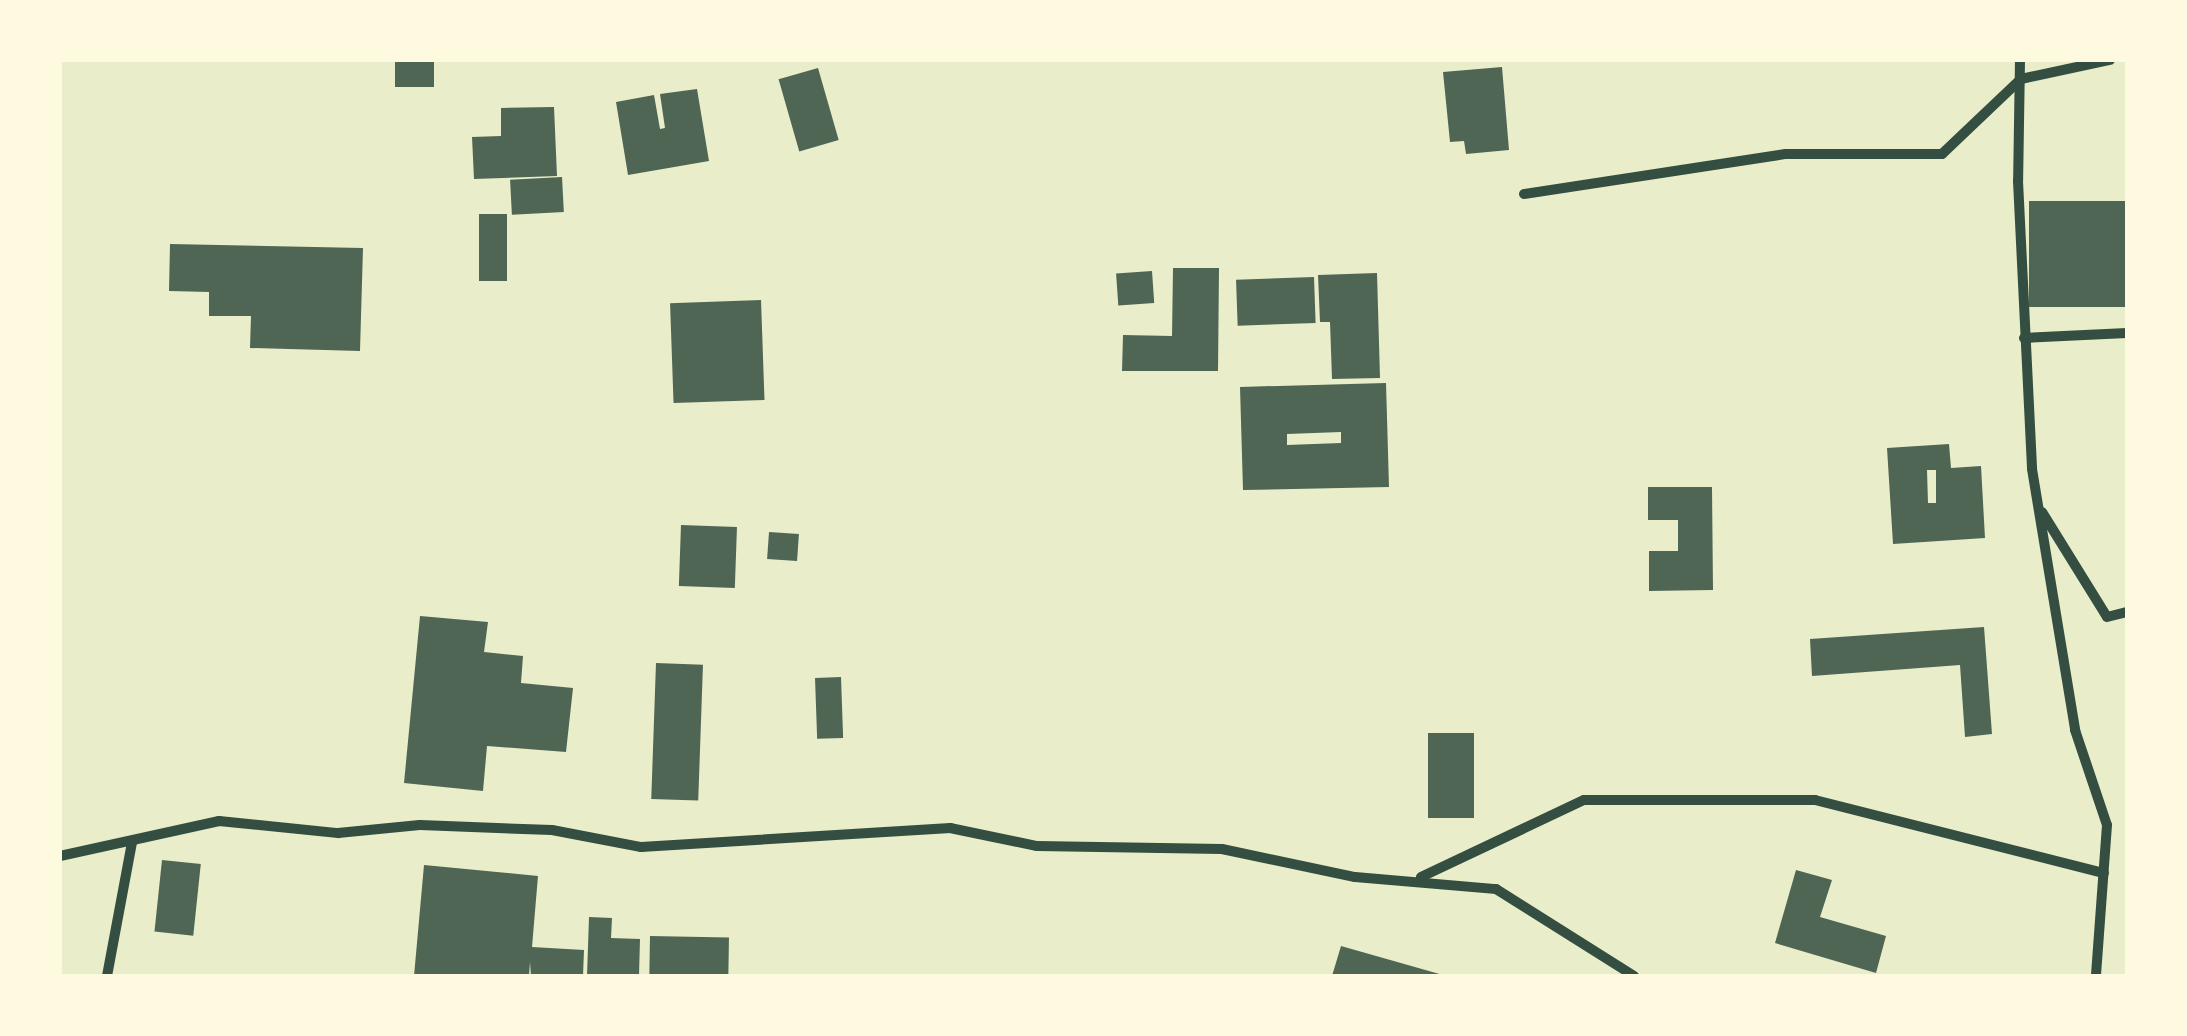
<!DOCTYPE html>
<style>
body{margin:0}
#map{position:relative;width:2187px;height:1036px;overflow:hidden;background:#e9edc9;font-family:Raleway,sans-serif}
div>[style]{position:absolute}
.building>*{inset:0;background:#4f6655;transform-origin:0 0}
.minor>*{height:10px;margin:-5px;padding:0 5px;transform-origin:5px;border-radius:5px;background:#344e41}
span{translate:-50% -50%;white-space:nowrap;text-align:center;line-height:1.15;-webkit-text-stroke:10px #fefae0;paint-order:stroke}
.frame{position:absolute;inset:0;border:62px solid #fefae0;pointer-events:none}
</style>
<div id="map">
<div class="building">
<div style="left:395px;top:60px;width:39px;height:27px"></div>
<div style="clip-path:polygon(1502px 67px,1509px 150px,1466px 154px,1464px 141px,1450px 142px,1443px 72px)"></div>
<div style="left:818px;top:68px;width:75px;height:41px;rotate:74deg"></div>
<div style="clip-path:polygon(697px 89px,709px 161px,628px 175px,616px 102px,654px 95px,660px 129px,665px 128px,660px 94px)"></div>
<div style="clip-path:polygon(554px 107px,557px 176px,474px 179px,472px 137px,501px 136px,501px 108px)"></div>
<div style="left:562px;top:177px;width:35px;height:52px;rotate:87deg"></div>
<div style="left:2127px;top:201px;width:106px;height:98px;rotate:90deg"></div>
<div style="left:479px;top:214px;width:28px;height:67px"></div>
<div style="clip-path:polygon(170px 244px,363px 248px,360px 351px,250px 348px,251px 316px,209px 316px,209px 292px,169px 291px)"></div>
<div style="clip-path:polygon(1173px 268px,1219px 268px,1218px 371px,1122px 371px,1123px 335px,1172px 336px)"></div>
<div style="left:1152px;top:271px;width:32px;height:36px;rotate:86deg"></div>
<div style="clip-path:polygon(1377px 273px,1380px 378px,1332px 379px,1330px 322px,1320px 322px,1318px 275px)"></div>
<div style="left:1314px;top:277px;width:46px;height:78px;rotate:88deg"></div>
<div style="left:761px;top:300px;width:100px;height:91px;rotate:88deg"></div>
<div style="clip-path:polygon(evenodd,1386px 383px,1389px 487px,1243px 490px,1240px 387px,1386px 383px,1341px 432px,1341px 443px,1287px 445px,1287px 434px,1341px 432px)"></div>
<div style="clip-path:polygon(evenodd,1949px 444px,1951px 468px,1981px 466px,1985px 538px,1893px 544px,1887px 448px,1949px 444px,1927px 470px,1936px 470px,1936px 503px,1928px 503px,1927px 470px)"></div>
<div style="clip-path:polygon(1648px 487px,1712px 487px,1713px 590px,1649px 591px,1649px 551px,1678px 551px,1678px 520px,1648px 520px)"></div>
<div style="left:681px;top:525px;width:56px;height:61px;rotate:2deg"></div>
<div style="left:769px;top:532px;width:30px;height:27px;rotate:4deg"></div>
<div style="clip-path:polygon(420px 616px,488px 622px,484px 652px,523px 656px,521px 683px,573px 688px,566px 752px,487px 746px,483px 791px,404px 783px)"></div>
<div style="clip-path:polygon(1984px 627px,1992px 734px,1965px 737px,1960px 665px,1812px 676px,1810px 639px)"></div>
<div style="left:656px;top:663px;width:47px;height:136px;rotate:2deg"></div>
<div style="left:841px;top:677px;width:61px;height:26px;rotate:88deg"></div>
<div style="left:1428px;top:733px;width:46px;height:85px"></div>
<div style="left:162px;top:860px;width:39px;height:72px;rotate:6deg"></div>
<div style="clip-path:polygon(424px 865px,538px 876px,532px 947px,584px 950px,583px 976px,531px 976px,530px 962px,529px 976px,414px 976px)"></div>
<div style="clip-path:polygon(1796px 870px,1832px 880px,1820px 917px,1886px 936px,1876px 973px,1775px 943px)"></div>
<div style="clip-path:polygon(589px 917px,612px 918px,611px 938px,640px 939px,639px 976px,587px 976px)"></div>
<div style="left:650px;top:936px;width:79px;height:40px;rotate:1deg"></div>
<div style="clip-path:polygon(1341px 946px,1443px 975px,1442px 976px,1332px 976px)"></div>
</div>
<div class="minor">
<div style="left:2020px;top:60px;width:121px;rotate:90.9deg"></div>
<div style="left:2018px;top:181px;width:288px;rotate:87.2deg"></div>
<div style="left:2032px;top:469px;width:265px;rotate:80.6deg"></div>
<div style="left:2075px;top:730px;width:100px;rotate:71.4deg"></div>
<div style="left:2107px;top:825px;width:151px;rotate:94.2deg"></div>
<div style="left:1524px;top:194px;width:265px;rotate:-8.7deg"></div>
<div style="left:1786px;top:154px;width:156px"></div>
<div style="left:1942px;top:154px;width:109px;rotate:-43.5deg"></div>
<div style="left:2021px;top:79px;width:91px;rotate:-12.1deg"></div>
<div style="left:2024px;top:338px;width:103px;rotate:-2.8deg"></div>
<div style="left:2042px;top:512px;width:123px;rotate:58.2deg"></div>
<div style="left:2107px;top:617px;width:21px;rotate:-14deg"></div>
<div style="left:60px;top:856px;width:163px;rotate:-12.4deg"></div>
<div style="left:219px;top:821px;width:120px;rotate:5.8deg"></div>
<div style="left:338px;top:833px;width:82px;rotate:-5.6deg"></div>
<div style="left:420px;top:825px;width:132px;rotate:2.2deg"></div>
<div style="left:552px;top:830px;width:91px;rotate:10.8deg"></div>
<div style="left:641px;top:847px;width:310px;rotate:-3.5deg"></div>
<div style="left:950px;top:828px;width:89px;rotate:11.7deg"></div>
<div style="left:1037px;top:846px;width:185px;rotate:0.9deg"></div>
<div style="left:1222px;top:849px;width:136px;rotate:11.9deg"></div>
<div style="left:1355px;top:877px;width:142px;rotate:4.9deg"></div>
<div style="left:1496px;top:889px;width:163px;rotate:32.2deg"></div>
<div style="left:1421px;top:877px;width:180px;rotate:-25.3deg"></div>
<div style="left:1584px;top:800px;width:231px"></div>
<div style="left:1815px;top:800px;width:298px;rotate:14.2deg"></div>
<div style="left:107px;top:976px;width:136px;rotate:-79.4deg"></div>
</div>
<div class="frame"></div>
</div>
